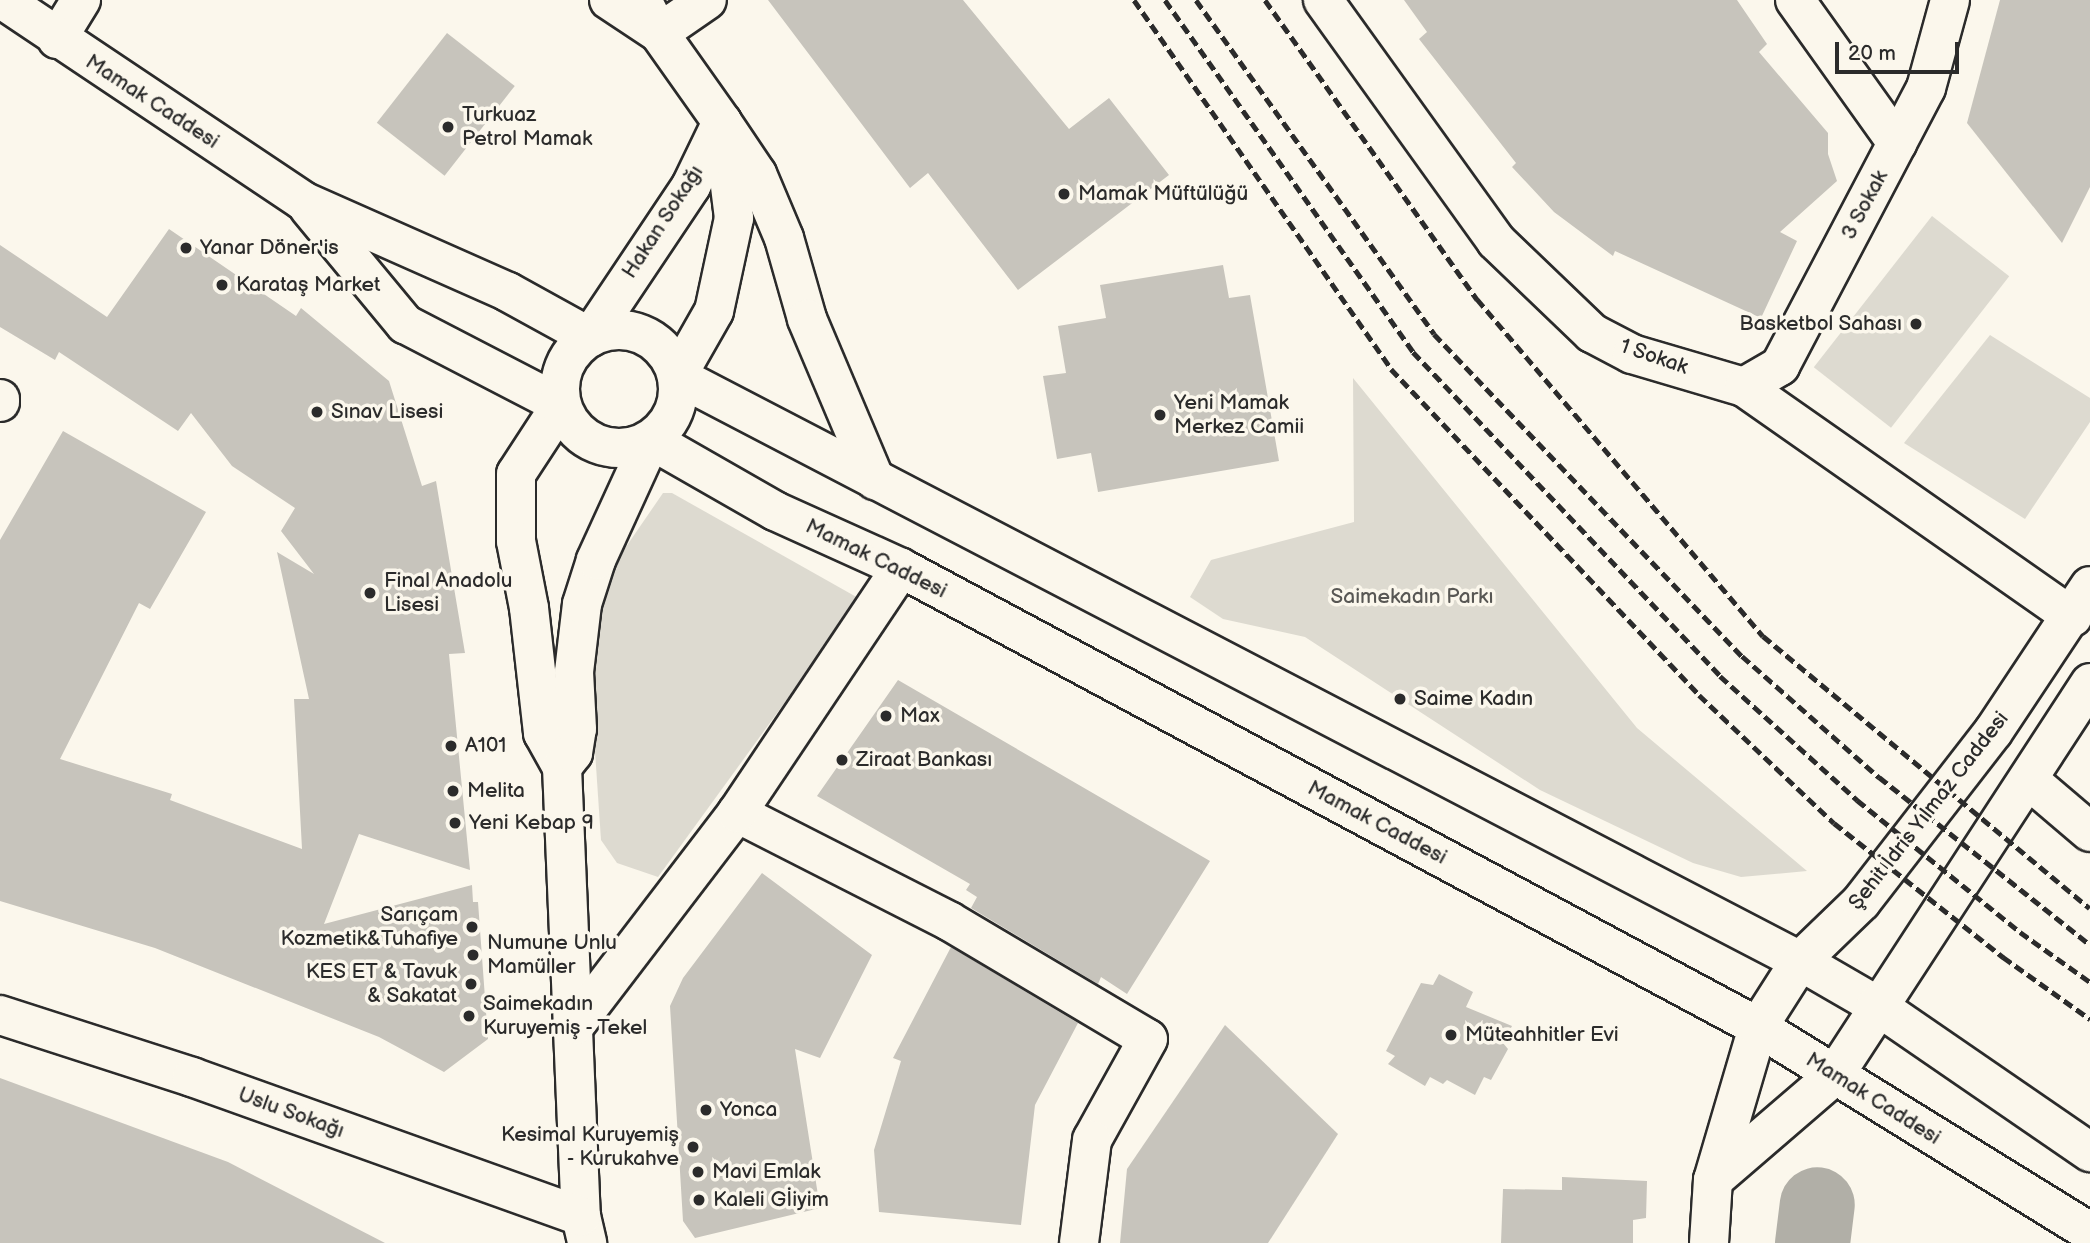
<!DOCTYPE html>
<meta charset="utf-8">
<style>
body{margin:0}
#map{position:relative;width:2090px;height:1243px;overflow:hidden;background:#fbf7ec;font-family:"Balsamiq Sans",sans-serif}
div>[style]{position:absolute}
.green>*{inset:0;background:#dddad0;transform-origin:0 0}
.river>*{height:75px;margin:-37.5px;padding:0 37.5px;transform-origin:37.5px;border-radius:37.5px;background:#b1afa7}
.building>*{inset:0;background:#c7c4bc;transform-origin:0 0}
.roads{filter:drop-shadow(2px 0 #2b2b2b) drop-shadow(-2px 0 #2b2b2b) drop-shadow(0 2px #2b2b2b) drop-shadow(0 -2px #2b2b2b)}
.minor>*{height:38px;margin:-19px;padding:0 19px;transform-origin:19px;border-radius:19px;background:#fbf7ec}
.major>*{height:38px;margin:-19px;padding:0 19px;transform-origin:19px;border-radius:19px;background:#fbf7ec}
.major>.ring{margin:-19px;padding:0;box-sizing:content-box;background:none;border:38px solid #fbf7ec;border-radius:50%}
.rail>*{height:5px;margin-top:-2.5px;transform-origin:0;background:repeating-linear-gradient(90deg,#2b2b2b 0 10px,transparent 0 15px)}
.dots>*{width:19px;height:19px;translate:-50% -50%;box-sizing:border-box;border:4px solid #fbf7ec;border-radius:50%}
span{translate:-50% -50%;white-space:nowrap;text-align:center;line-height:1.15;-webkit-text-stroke:7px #fbf7ec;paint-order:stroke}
.street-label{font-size:21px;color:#2b2b2b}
.poi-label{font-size:21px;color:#2b2b2b}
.left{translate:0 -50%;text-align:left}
.right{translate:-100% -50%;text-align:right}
.park-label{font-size:21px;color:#585754}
.scale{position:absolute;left:1835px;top:42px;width:124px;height:32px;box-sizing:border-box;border:4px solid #2b2b2b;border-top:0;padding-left:9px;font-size:21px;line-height:24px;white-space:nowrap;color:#2b2b2b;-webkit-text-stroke:5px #fbf7ec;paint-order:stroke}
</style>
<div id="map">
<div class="green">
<div style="left:1932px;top:216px;width:98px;height:192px;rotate:38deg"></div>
<div style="clip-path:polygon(1990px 335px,2090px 398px,2090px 422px,2025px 519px,1904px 443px)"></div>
<div style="clip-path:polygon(1353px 378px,1637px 728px,1807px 871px,1741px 877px,1693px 863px,1540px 790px,1305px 637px,1223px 619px,1190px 597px,1211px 560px,1354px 522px)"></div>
<div style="clip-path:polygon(663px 493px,672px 493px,860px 599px,658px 877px,617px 863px,601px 840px,589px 662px,606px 576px)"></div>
</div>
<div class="river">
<div style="left:1812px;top:1243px;width:39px;rotate:-83deg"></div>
</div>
<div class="building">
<div style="clip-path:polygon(768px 0,963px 0,1069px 129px,1109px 98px,1169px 175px,1018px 290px,928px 173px,910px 188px)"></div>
<div style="clip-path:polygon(1404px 0,1737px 0,1767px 44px,1759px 52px,1828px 133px,1828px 154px,1837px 181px,1780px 232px,1797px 241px,1761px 318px,1615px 251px,1613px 256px,1554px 212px,1512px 167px,1516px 163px,1419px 39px,1427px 32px)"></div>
<div style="clip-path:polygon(2000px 0,2090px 0,2090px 187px,2062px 243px,1967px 123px)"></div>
<div style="left:447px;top:33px;width:86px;height:114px;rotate:38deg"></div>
<div style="clip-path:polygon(169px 229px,296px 316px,301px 308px,389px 381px,422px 486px,436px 481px,465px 653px,449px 654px,470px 870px,359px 834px,324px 924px,472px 885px,473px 902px,478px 902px,488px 1039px,444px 1072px,379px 1037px,155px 948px,0 901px,0 540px,63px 431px,206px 512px,150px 609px,139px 603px,60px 759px,172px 794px,170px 800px,302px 849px,294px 699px,309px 699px,277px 552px,314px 574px,281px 531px,295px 508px,232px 466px,191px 413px,178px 431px,59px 352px,55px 360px,0 327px,0 245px,107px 317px)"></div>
<div style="clip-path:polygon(1223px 265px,1229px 298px,1250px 295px,1279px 461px,1098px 492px,1091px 453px,1057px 459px,1043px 376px,1066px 373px,1058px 326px,1106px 318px,1100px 285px)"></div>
<div style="clip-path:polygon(898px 680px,1210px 861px,1127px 994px,1101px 977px,1098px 984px,971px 908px,977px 897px,966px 890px,970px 884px,817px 796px)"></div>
<div style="clip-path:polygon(762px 873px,872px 955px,820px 1058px,795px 1049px,820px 1208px,695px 1238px,683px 1221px,670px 1006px,683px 978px)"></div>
<div style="clip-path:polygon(951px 947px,1078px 1023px,1035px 1105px,1021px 1225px,879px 1212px,874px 1150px,901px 1061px,893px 1058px)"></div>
<div style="clip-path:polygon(1439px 974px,1473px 992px,1466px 1007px,1512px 1026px,1503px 1043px,1508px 1049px,1491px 1080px,1484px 1077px,1475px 1095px,1447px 1080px,1443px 1084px,1430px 1077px,1425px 1086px,1388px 1064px,1395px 1056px,1386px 1051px,1421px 983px,1433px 985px)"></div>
<div style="clip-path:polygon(1225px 1025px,1338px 1134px,1268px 1243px,1120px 1243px,1127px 1169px)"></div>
<div style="clip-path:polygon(0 1078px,228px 1162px,385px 1243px,0 1243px)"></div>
<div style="clip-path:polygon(1562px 1177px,1647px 1181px,1646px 1218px,1633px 1220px,1633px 1243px,1501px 1243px,1503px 1189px,1562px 1190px)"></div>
</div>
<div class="roads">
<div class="minor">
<div style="left:609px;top:0;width:60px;rotate:33.4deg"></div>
<div style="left:642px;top:0;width:37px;rotate:63deg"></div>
<div style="left:659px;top:33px;width:109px;rotate:54.7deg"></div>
<div style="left:722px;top:122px;width:97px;rotate:82.9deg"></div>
<div style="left:734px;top:218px;width:95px;rotate:102.1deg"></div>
<div style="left:714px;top:311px;width:75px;rotate:119.6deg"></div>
<div style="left:1323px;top:0;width:297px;rotate:54.3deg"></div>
<div style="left:1496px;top:241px;width:133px;rotate:43.8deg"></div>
<div style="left:1592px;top:333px;width:45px;rotate:27.7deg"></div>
<div style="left:1632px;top:354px;width:117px;rotate:16.4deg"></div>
<div style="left:1744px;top:387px;width:401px;rotate:35deg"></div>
<div style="left:1795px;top:0;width:176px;rotate:54.5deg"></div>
<div style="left:659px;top:33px;width:58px;rotate:-34.5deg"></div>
<div style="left:57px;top:39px;width:46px;rotate:-58.4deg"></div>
<div style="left:590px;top:337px;width:182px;rotate:-56.2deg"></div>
<div style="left:691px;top:186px;width:71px;rotate:-64.2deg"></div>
<div style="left:1744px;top:387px;width:42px;rotate:-30.3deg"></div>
<div style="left:1780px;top:366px;width:314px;rotate:-62.3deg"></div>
<div style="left:1926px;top:88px;width:91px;rotate:-74.7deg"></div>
<div style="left:0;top:399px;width:3px;rotate:90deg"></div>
<div style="left:561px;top:405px;width:82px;rotate:123.1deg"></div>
<div style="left:516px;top:474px;width:67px;rotate:90deg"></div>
<div style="left:516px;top:541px;width:68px;rotate:79deg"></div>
<div style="left:529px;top:608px;width:126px;rotate:83.6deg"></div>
<div style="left:543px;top:733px;width:39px;rotate:61deg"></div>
<div style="left:562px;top:767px;width:449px;rotate:87.6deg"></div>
<div style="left:581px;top:1216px;width:28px;rotate:77deg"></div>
<div style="left:562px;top:767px;width:18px;rotate:-52deg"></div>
<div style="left:573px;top:753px;width:24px;rotate:-81deg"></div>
<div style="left:577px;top:729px;width:57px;rotate:-93deg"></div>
<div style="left:574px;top:672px;width:68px;rotate:-83.3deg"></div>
<div style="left:582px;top:604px;width:46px;rotate:-72.3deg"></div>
<div style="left:596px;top:560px;width:132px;rotate:-65.4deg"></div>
<div style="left:2029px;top:780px;width:80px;rotate:40.4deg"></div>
<div style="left:737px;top:813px;width:238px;rotate:27deg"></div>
<div style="left:949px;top:921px;width:231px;rotate:30.7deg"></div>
<div style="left:1148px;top:1039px;width:115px;rotate:119deg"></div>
<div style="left:1092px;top:1140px;width:104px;rotate:97.2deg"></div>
<div style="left:0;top:1015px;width:202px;rotate:17.9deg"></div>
<div style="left:192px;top:1077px;width:413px;rotate:19.7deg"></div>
<div style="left:575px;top:1025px;width:267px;rotate:-52.6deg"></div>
<div style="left:737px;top:813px;width:295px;rotate:-56.2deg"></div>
<div style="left:1713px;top:1180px;width:160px;rotate:-40.7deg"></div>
<div style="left:1709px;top:1243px;width:63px;rotate:-86.4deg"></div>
<div style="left:1713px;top:1180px;width:159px;rotate:-73.6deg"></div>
</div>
<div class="major">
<div style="left:3px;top:0;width:361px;rotate:33.8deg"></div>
<div style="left:303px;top:201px;width:224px;rotate:23.9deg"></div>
<div style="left:508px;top:292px;width:94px;rotate:28.8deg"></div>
<div style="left:722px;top:122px;width:63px;rotate:56.1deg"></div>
<div style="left:757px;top:174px;width:69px;rotate:67.1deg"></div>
<div style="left:784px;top:238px;width:84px;rotate:74.1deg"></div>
<div style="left:807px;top:319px;width:175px;rotate:67.1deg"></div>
<div style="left:309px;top:208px;width:151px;rotate:50.4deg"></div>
<div style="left:405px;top:324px;width:176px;rotate:27.4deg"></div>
<div class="ring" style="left:560px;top:330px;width:80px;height:80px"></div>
<div style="left:677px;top:376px;width:1266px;rotate:27.52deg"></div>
<div style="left:1800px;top:961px;width:88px;rotate:30.1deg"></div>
<div style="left:1876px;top:1005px;width:260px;rotate:34.5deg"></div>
<div style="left:651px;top:440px;width:143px;rotate:29.8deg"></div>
<div style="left:775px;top:511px;width:138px;rotate:24.3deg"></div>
<div style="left:901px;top:568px;width:972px;rotate:28.17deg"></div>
<div style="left:1758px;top:1027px;width:390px;rotate:31.7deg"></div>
<div style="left:1758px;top:1027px;width:78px;rotate:-57.5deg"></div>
<div style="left:1800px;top:961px;width:85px;rotate:-44deg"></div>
<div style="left:1861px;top:902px;width:215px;rotate:-52.2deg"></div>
<div style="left:1993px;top:732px;width:175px;rotate:-56.4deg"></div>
<div style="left:1834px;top:1076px;width:469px;rotate:-56.9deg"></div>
</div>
</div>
<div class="rail">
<div style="left:1134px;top:0;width:450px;rotate:55.1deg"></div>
<div style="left:1391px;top:369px;width:448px;rotate:46.6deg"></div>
<div style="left:1699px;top:695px;width:186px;rotate:43.5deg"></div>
<div style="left:1834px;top:823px;width:216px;rotate:38.4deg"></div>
<div style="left:2003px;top:957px;width:107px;rotate:35.5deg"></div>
<div style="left:1165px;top:0;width:431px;rotate:54.8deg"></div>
<div style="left:1413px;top:352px;width:446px;rotate:46.5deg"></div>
<div style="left:1720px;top:676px;width:185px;rotate:42.1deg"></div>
<div style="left:1857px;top:800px;width:210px;rotate:39deg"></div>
<div style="left:2020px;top:932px;width:86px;rotate:35.5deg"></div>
<div style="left:1196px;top:0;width:410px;rotate:54.5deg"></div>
<div style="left:1434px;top:334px;width:446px;rotate:46.3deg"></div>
<div style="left:1742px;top:656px;width:183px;rotate:41.5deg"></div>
<div style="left:1879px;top:777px;width:270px;rotate:38.5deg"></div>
<div style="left:1265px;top:0;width:367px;rotate:54.7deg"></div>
<div style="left:1477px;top:299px;width:442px;rotate:49.7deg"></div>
<div style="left:1763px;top:636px;width:425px;rotate:39.8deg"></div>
</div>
<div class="dots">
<div style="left:448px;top:127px;background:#2b2b2b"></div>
<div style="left:1064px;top:194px;background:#2b2b2b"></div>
<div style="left:186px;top:248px;background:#2b2b2b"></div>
<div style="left:222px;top:285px;background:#2b2b2b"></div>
<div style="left:1916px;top:324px;background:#2b2b2b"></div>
<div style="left:317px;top:412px;background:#2b2b2b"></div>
<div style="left:1160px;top:415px;background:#2b2b2b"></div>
<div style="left:370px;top:593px;background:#2b2b2b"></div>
<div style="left:1400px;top:699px;background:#2b2b2b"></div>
<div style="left:886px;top:716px;background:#2b2b2b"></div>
<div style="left:451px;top:746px;background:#2b2b2b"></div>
<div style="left:842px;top:760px;background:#2b2b2b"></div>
<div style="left:453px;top:791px;background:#2b2b2b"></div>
<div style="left:455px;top:823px;background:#2b2b2b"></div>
<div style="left:472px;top:927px;background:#2b2b2b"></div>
<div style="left:473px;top:955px;background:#2b2b2b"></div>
<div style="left:471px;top:984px;background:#2b2b2b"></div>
<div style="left:469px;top:1016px;background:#2b2b2b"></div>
<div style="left:1451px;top:1035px;background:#2b2b2b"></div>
<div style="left:706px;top:1110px;background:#2b2b2b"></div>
<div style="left:693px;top:1147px;background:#2b2b2b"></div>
<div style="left:698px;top:1172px;background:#2b2b2b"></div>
<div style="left:699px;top:1200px;background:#2b2b2b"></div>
</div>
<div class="street-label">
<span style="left:152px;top:102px;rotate:33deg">Mamak Caddesi</span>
<span style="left:1865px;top:205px;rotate:-62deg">3 Sokak</span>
<span style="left:663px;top:222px;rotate:-57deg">Hakan Sokağı</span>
<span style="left:1654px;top:357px;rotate:19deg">1 Sokak</span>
<span style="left:876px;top:559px;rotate:26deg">Mamak Caddesi</span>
<span style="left:1929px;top:811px;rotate:-52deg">Şehit İdris Yılmaz Caddesi</span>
<span style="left:1377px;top:823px;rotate:28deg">Mamak Caddesi</span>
<span style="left:1873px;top:1099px;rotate:32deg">Mamak Caddesi</span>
<span style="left:291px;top:1113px;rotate:20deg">Uslu Sokağı</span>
</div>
<div class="poi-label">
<span class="left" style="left:462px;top:127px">Turkuaz<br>Petrol Mamak</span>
<span class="left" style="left:1078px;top:194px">Mamak Müftülüğü</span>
<span class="left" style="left:200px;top:248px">Yanar Döner'is</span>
<span class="left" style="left:236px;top:285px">Karataş Market</span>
<span class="right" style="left:1902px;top:324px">Basketbol Sahası</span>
<span class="left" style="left:1174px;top:415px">Yeni Mamak<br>Merkez Camii</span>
<span class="left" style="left:331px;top:412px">Sınav Lisesi</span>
<span class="left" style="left:384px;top:593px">Final Anadolu<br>Lisesi</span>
<span class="left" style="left:1414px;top:699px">Saime Kadın</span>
<span class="left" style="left:900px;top:716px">Max</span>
<span class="left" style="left:465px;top:746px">A101</span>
<span class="left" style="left:856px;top:760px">Ziraat Bankası</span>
<span class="left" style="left:467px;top:791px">Melita</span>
<span class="left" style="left:469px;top:823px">Yeni Kebap 9</span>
<span class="right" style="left:458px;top:927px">Sarıçam<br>Kozmetik&amp;Tuhafiye</span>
<span class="left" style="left:487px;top:955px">Numune Unlu<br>Mamüller</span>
<span class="right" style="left:457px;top:984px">KES ET &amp; Tavuk<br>&amp; Sakatat</span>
<span class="left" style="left:483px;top:1016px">Saimekadın<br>Kuruyemiş - Tekel</span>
<span class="left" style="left:1465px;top:1035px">Müteahhitler Evi</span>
<span class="left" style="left:720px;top:1110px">Yonca</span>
<span class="right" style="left:679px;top:1147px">Kesimal Kuruyemiş<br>- Kurukahve</span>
<span class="left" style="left:712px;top:1172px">Mavi Emlak</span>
<span class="left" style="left:713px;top:1200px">Kaleli Gİiyim</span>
</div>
<div class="park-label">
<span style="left:1412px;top:597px">Saimekadın Parkı</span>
</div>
<div class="scale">20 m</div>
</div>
